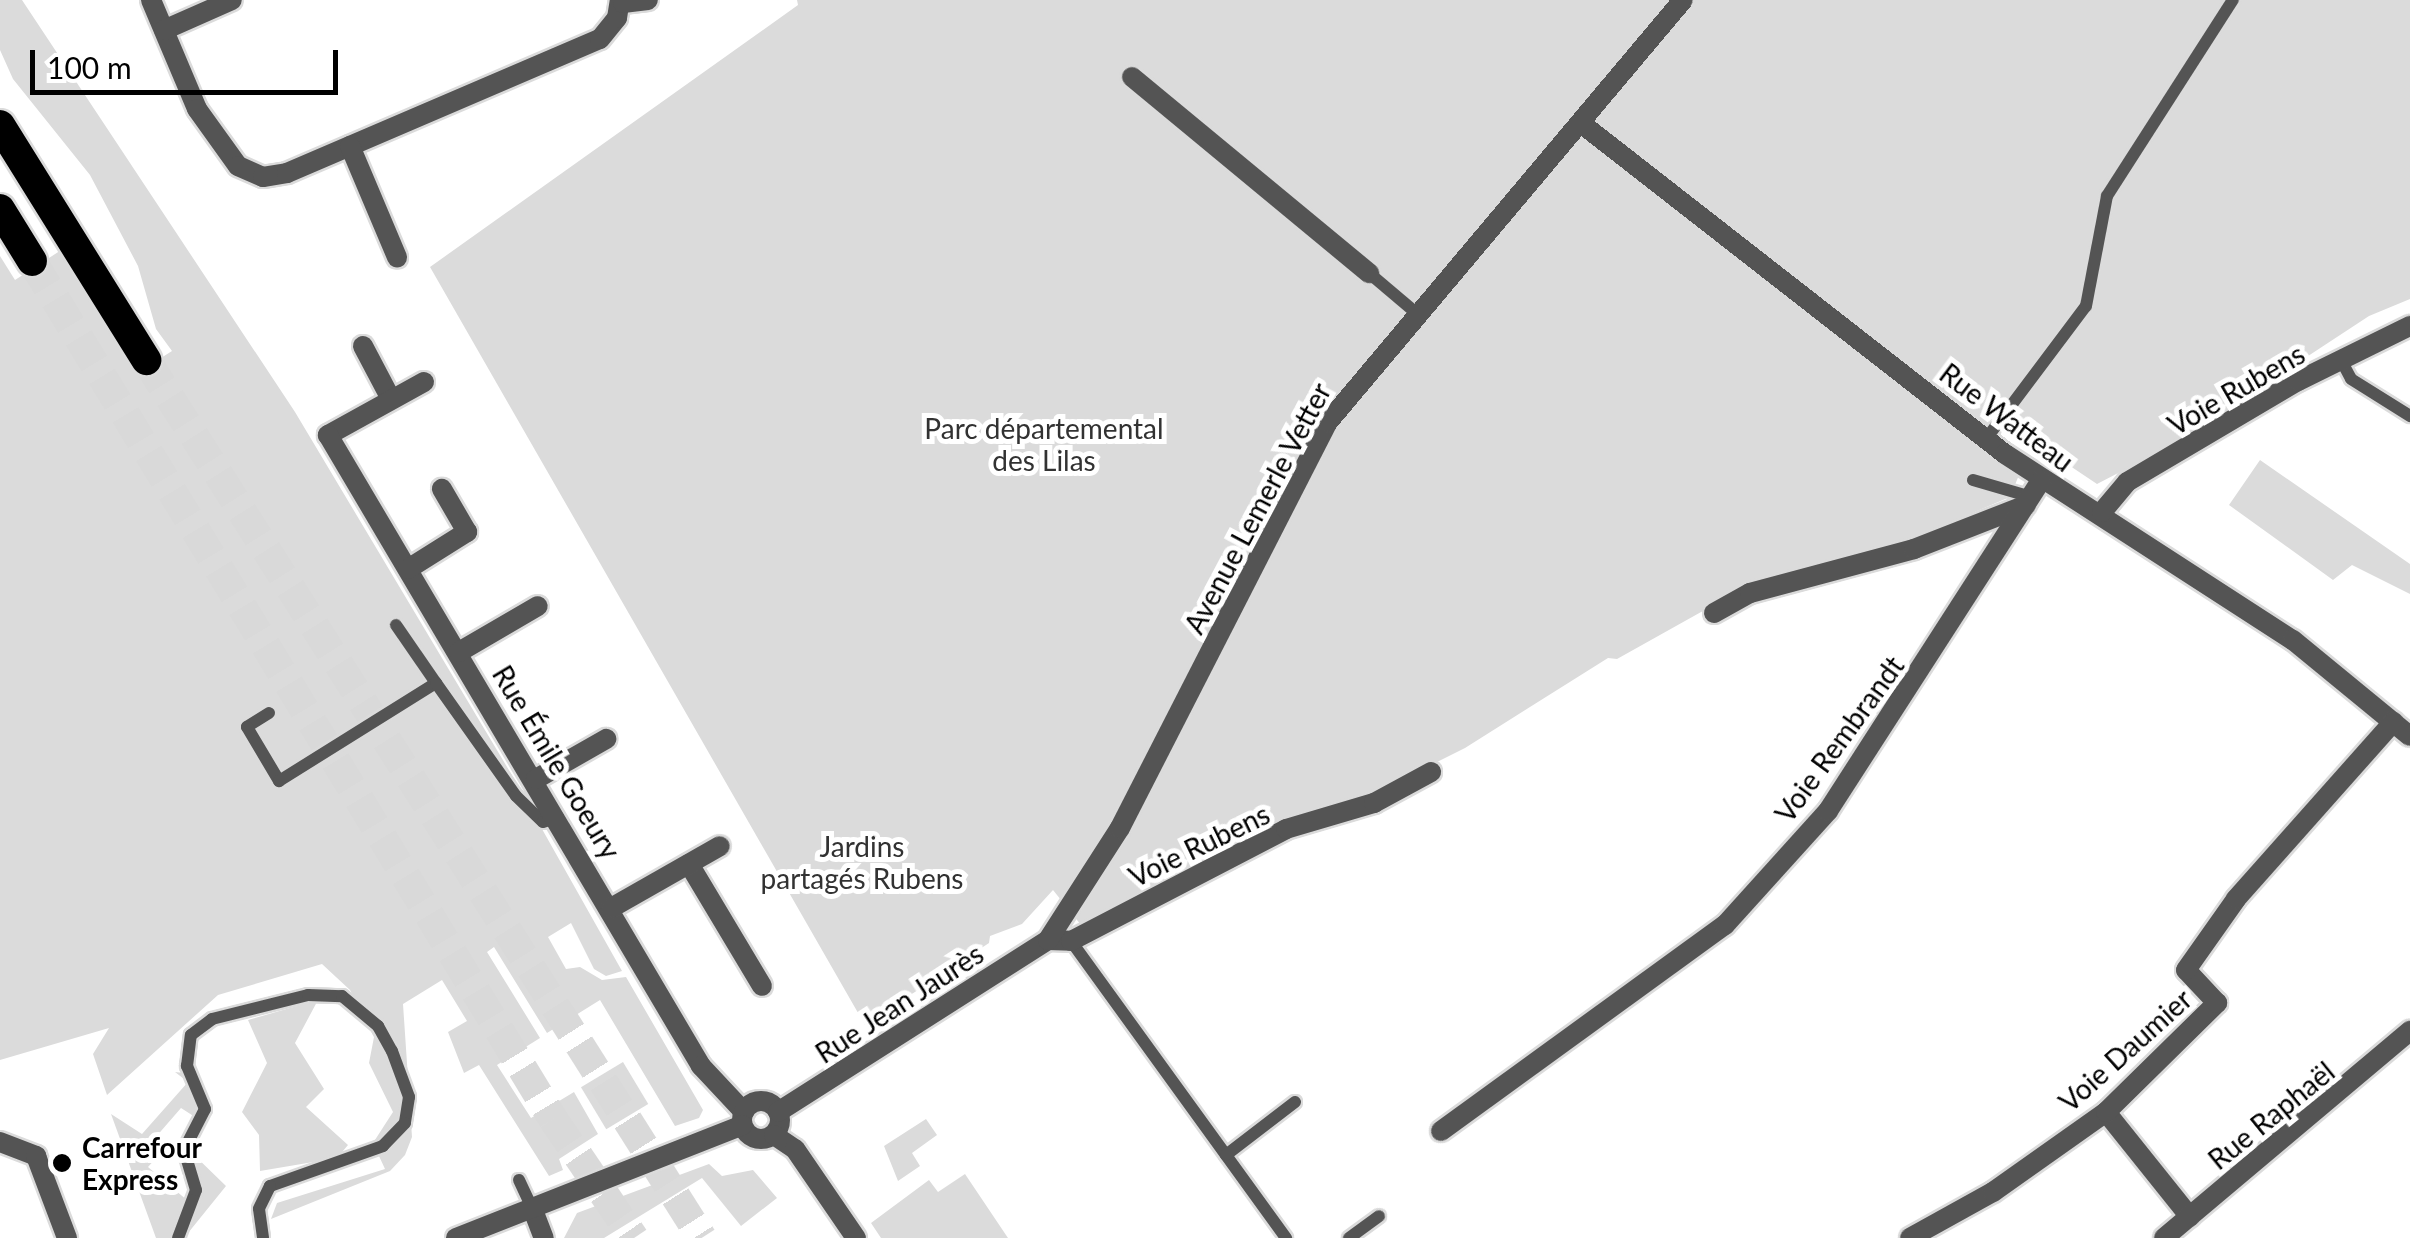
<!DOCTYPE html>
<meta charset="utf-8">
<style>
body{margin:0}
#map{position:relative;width:2410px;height:1238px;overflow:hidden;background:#fff;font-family:Lato,sans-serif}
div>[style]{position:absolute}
.green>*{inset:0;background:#dbdbdb;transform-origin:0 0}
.motorway-tunnel>*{height:30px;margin-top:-15px;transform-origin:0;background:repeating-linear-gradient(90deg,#d9d9d9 0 30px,transparent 0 45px)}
.roads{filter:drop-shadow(2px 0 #dbdbdb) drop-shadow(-2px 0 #dbdbdb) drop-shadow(0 2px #dbdbdb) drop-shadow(0 -2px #dbdbdb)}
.service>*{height:12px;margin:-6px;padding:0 6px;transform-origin:6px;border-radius:6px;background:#545454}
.minor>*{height:20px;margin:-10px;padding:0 10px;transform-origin:10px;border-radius:10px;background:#545454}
.minor>.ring{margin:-10px;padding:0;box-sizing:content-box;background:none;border:20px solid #545454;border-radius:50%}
.tertiary>*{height:20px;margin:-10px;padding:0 10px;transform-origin:10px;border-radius:10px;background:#545454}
.motorway>*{height:30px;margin:-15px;padding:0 15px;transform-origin:15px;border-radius:15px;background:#000}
.dots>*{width:28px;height:28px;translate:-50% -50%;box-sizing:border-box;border:5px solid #fff;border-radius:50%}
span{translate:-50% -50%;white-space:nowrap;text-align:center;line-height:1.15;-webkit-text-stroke:10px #fff;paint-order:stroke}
.street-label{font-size:28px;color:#000}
.park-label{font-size:28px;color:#323232}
.poi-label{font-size:28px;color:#000;font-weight:700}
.left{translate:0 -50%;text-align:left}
.scale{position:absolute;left:30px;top:50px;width:308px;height:45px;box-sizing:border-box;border:5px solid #000;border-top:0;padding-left:12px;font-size:30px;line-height:35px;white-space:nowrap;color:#000;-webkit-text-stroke:8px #fff;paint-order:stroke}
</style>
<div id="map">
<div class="green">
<div style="clip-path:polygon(0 0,22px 0,295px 412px,522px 792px,510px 800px,542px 829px,622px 971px,606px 976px,594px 969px,571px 923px,548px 937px,566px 969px,580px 967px,602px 980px,626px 977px,703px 1110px,699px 1118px,675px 1126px,600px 1000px,547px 1033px,494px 947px,487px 952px,540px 1038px,497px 1065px,531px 1118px,574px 1092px,598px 1134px,559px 1159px,563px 1170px,549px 1176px,479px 1065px,464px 1073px,448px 1032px,467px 1021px,442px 980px,403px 1004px,412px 1137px,405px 1155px,390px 1171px,271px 1219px,277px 1203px,385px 1169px,373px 1143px,393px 1112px,369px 1063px,374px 1037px,350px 990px,322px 964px,218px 995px,107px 1095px,93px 1054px,109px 1028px,0 1060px,0 256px,15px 280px,69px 245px,142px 370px,172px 351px,156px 329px,138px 266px,90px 175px,13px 79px,0 50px)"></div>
<div style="clip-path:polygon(797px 0,2410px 0,2410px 299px,2369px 316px,2176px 443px,2097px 484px,1997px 417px,1974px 439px,2019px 475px,2010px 497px,1876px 554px,1859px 552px,1744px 588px,1617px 659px,1608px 658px,1465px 748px,1353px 804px,1294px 821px,1288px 816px,1085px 930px,1053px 890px,1022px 924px,990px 936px,989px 943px,865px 1025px,430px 267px,798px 5px)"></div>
<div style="clip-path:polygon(2260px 460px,2410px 564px,2410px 594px,2352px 565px,2333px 580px,2229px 505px)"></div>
<div style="clip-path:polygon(318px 1000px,295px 1043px,324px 1089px,306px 1107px,348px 1145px,337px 1158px,260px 1171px,259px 1135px,242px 1112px,267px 1063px,248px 1020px)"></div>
<div style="left:623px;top:1062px;width:49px;height:49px;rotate:59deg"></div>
<div style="clip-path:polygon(175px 1072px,184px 1073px,200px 1104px,195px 1117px,181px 1108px,148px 1146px,157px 1157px,148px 1167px,188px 1201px,174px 1238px,156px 1238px,111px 1114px,142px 1134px,188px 1082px)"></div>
<div style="clip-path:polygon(926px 1119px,937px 1135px,912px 1153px,920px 1166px,898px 1181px,884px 1146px)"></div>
<div style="clip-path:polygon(191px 1152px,226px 1186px,184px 1238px,201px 1190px)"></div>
<div style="clip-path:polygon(709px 1164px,722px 1176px,753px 1170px,777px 1198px,741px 1226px,702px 1178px,604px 1238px,564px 1238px,577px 1213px)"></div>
<div style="clip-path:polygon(965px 1174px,1008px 1238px,881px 1238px,871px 1223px,929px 1180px,938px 1192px)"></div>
</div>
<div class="motorway-tunnel">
<div style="left:32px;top:261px;width:1004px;rotate:58.73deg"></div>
<div style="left:553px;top:1119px;width:144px;rotate:55.8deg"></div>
<div style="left:146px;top:360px;width:1039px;rotate:57.66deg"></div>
</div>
<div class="roads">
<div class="service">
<div style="left:1369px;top:273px;width:60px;rotate:40.3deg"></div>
<div style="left:2341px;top:360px;width:21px;rotate:62deg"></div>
<div style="left:2351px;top:379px;width:70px;rotate:32.1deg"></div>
<div style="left:1986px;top:439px;width:166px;rotate:-53.1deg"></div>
<div style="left:2086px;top:306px;width:112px;rotate:-79.2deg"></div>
<div style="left:2107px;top:196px;width:233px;rotate:-57.3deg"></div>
<div style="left:1973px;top:480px;width:60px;rotate:16.3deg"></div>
<div style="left:396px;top:625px;width:70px;rotate:55.4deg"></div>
<div style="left:269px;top:713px;width:26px;rotate:148deg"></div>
<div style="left:247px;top:727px;width:63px;rotate:59.3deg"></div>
<div style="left:279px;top:781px;width:185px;rotate:-32deg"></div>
<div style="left:436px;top:683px;width:138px;rotate:54.7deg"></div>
<div style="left:516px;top:796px;width:37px;rotate:44deg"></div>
<div style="left:543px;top:822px;width:16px;rotate:-18deg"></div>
<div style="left:1071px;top:941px;width:367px;rotate:54.1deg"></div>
<div style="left:1226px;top:1155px;width:87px;rotate:-37.5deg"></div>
<div style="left:519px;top:1180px;width:33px;rotate:65deg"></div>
<div style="left:178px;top:1238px;width:51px;rotate:-69.4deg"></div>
<div style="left:196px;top:1190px;width:42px;rotate:-106.7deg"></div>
<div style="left:184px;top:1150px;width:46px;rotate:-62.9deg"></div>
<div style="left:205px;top:1109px;width:47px;rotate:-112.7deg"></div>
<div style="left:187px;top:1066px;width:31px;rotate:-83deg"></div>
<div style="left:191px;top:1035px;width:26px;rotate:-37deg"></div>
<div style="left:212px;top:1019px;width:99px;rotate:-14deg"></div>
<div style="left:308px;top:995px;width:34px;rotate:2deg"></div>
<div style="left:342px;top:996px;width:47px;rotate:39.8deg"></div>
<div style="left:378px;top:1026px;width:29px;rotate:61deg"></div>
<div style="left:392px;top:1051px;width:49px;rotate:69.7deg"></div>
<div style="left:409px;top:1097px;width:26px;rotate:99deg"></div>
<div style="left:405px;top:1123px;width:32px;rotate:134deg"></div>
<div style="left:383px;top:1146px;width:120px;rotate:160.5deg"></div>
<div style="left:270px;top:1186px;width:25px;rotate:116deg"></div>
<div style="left:259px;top:1209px;width:29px;rotate:82deg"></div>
<div style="left:1349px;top:1238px;width:37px;rotate:-36deg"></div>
</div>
<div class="minor">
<div style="left:151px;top:0;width:118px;rotate:67.1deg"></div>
<div style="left:197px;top:109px;width:70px;rotate:54.3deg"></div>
<div style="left:238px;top:166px;width:27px;rotate:24deg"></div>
<div style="left:263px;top:177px;width:24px;rotate:-9deg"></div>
<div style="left:287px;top:173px;width:340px;rotate:-23.2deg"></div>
<div style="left:600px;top:39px;width:27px;rotate:-51deg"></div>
<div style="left:617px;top:18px;width:18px;rotate:-81deg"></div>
<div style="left:623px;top:3px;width:25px;rotate:-7deg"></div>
<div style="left:164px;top:30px;width:74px;rotate:-23.8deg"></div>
<div style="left:1132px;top:77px;width:308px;rotate:39.6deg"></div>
<div style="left:1582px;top:124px;width:536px;rotate:37.96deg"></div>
<div style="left:2005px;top:454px;width:343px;rotate:32.9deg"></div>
<div style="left:2293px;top:640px;width:151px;rotate:39.4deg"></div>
<div style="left:350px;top:146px;width:121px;rotate:67.1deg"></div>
<div style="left:363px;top:346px;width:60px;rotate:62.2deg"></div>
<div style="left:424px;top:382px;width:110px;rotate:151.1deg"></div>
<div style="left:328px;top:435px;width:733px;rotate:59.41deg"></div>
<div style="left:701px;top:1066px;width:63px;rotate:46.9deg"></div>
<div style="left:2102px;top:512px;width:39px;rotate:-50deg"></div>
<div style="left:2127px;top:482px;width:199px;rotate:-30.6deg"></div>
<div style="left:2298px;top:381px;width:125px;rotate:-26.2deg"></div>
<div style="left:408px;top:569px;width:70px;rotate:-32.1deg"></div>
<div style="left:467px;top:532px;width:50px;rotate:-120.2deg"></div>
<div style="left:1714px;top:613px;width:41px;rotate:-29.1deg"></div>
<div style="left:1750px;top:593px;width:170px;rotate:-15deg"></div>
<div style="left:1914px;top:549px;width:120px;rotate:-21.4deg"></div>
<div style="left:459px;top:652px;width:91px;rotate:-30.2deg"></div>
<div style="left:536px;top:779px;width:81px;rotate:-29.7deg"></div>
<div style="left:689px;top:864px;width:142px;rotate:59.1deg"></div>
<div style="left:611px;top:908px;width:125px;rotate:-29.6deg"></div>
<div class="ring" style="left:742px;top:1101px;width:18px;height:18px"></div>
<div style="left:778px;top:1112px;width:320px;rotate:-32.5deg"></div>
<div style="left:1048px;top:940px;width:23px;rotate:2deg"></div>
<div style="left:1071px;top:941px;width:242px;rotate:-27.5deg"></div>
<div style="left:1286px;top:829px;width:92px;rotate:-16.5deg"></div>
<div style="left:1374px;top:803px;width:65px;rotate:-28.5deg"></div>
<div style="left:2106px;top:1112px;width:134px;rotate:51.3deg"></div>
<div style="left:1441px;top:1131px;width:351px;rotate:-36deg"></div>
<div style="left:1725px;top:925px;width:154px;rotate:-47.9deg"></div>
<div style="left:1828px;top:811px;width:393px;rotate:-57.2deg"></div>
<div style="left:774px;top:1135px;width:25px;rotate:34deg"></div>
<div style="left:795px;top:1149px;width:108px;rotate:55.6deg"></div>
<div style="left:0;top:1142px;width:39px;rotate:21deg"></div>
<div style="left:36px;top:1156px;width:88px;rotate:69.3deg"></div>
<div style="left:533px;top:1210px;width:30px;rotate:69deg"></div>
<div style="left:456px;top:1238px;width:308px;rotate:-21.5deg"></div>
<div style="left:1910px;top:1238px;width:95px;rotate:-29deg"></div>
<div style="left:1993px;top:1192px;width:138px;rotate:-35.3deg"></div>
<div style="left:2106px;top:1112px;width:156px;rotate:-44.5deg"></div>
<div style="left:2217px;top:1003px;width:45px;rotate:-133.2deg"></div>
<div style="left:2186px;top:970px;width:87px;rotate:-54.8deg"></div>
<div style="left:2236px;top:899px;width:237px;rotate:-48.4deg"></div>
<div style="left:2164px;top:1238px;width:322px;rotate:-40.1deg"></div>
</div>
<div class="tertiary">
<div style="left:1048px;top:940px;width:133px;rotate:-57.3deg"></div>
<div style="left:1120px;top:828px;width:456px;rotate:-62.9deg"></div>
<div style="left:1328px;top:422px;width:551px;rotate:-49.93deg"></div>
</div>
<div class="motorway">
<div style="left:0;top:125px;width:277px;rotate:58.1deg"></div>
<div style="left:0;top:209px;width:61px;rotate:58.4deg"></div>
</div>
</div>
<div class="dots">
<div style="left:62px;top:1163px;background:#000"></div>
</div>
<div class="street-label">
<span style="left:2236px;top:389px;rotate:-30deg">Voie Rubens</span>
<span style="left:2007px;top:417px;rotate:37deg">Rue Watteau</span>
<span style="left:1257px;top:508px;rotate:-62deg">Avenue Lemerle Vetter</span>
<span style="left:1839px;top:739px;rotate:-54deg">Voie Rembrandt</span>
<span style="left:557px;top:762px;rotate:59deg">Rue Émile Goeury</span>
<span style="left:1199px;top:845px;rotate:-26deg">Voie Rubens</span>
<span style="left:899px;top:1003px;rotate:-33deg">Rue Jean Jaurès</span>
<span style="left:2125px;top:1050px;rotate:-42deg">Voie Daumier</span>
<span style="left:2271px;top:1115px;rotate:-39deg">Rue Raphaël</span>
</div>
<div class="park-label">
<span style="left:1044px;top:444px">Parc départemental<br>des Lilas</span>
<span style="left:862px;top:862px">Jardins<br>partagés Rubens</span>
</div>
<div class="poi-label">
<span class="left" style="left:82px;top:1163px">Carrefour<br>Express</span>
</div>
<div class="scale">100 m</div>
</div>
